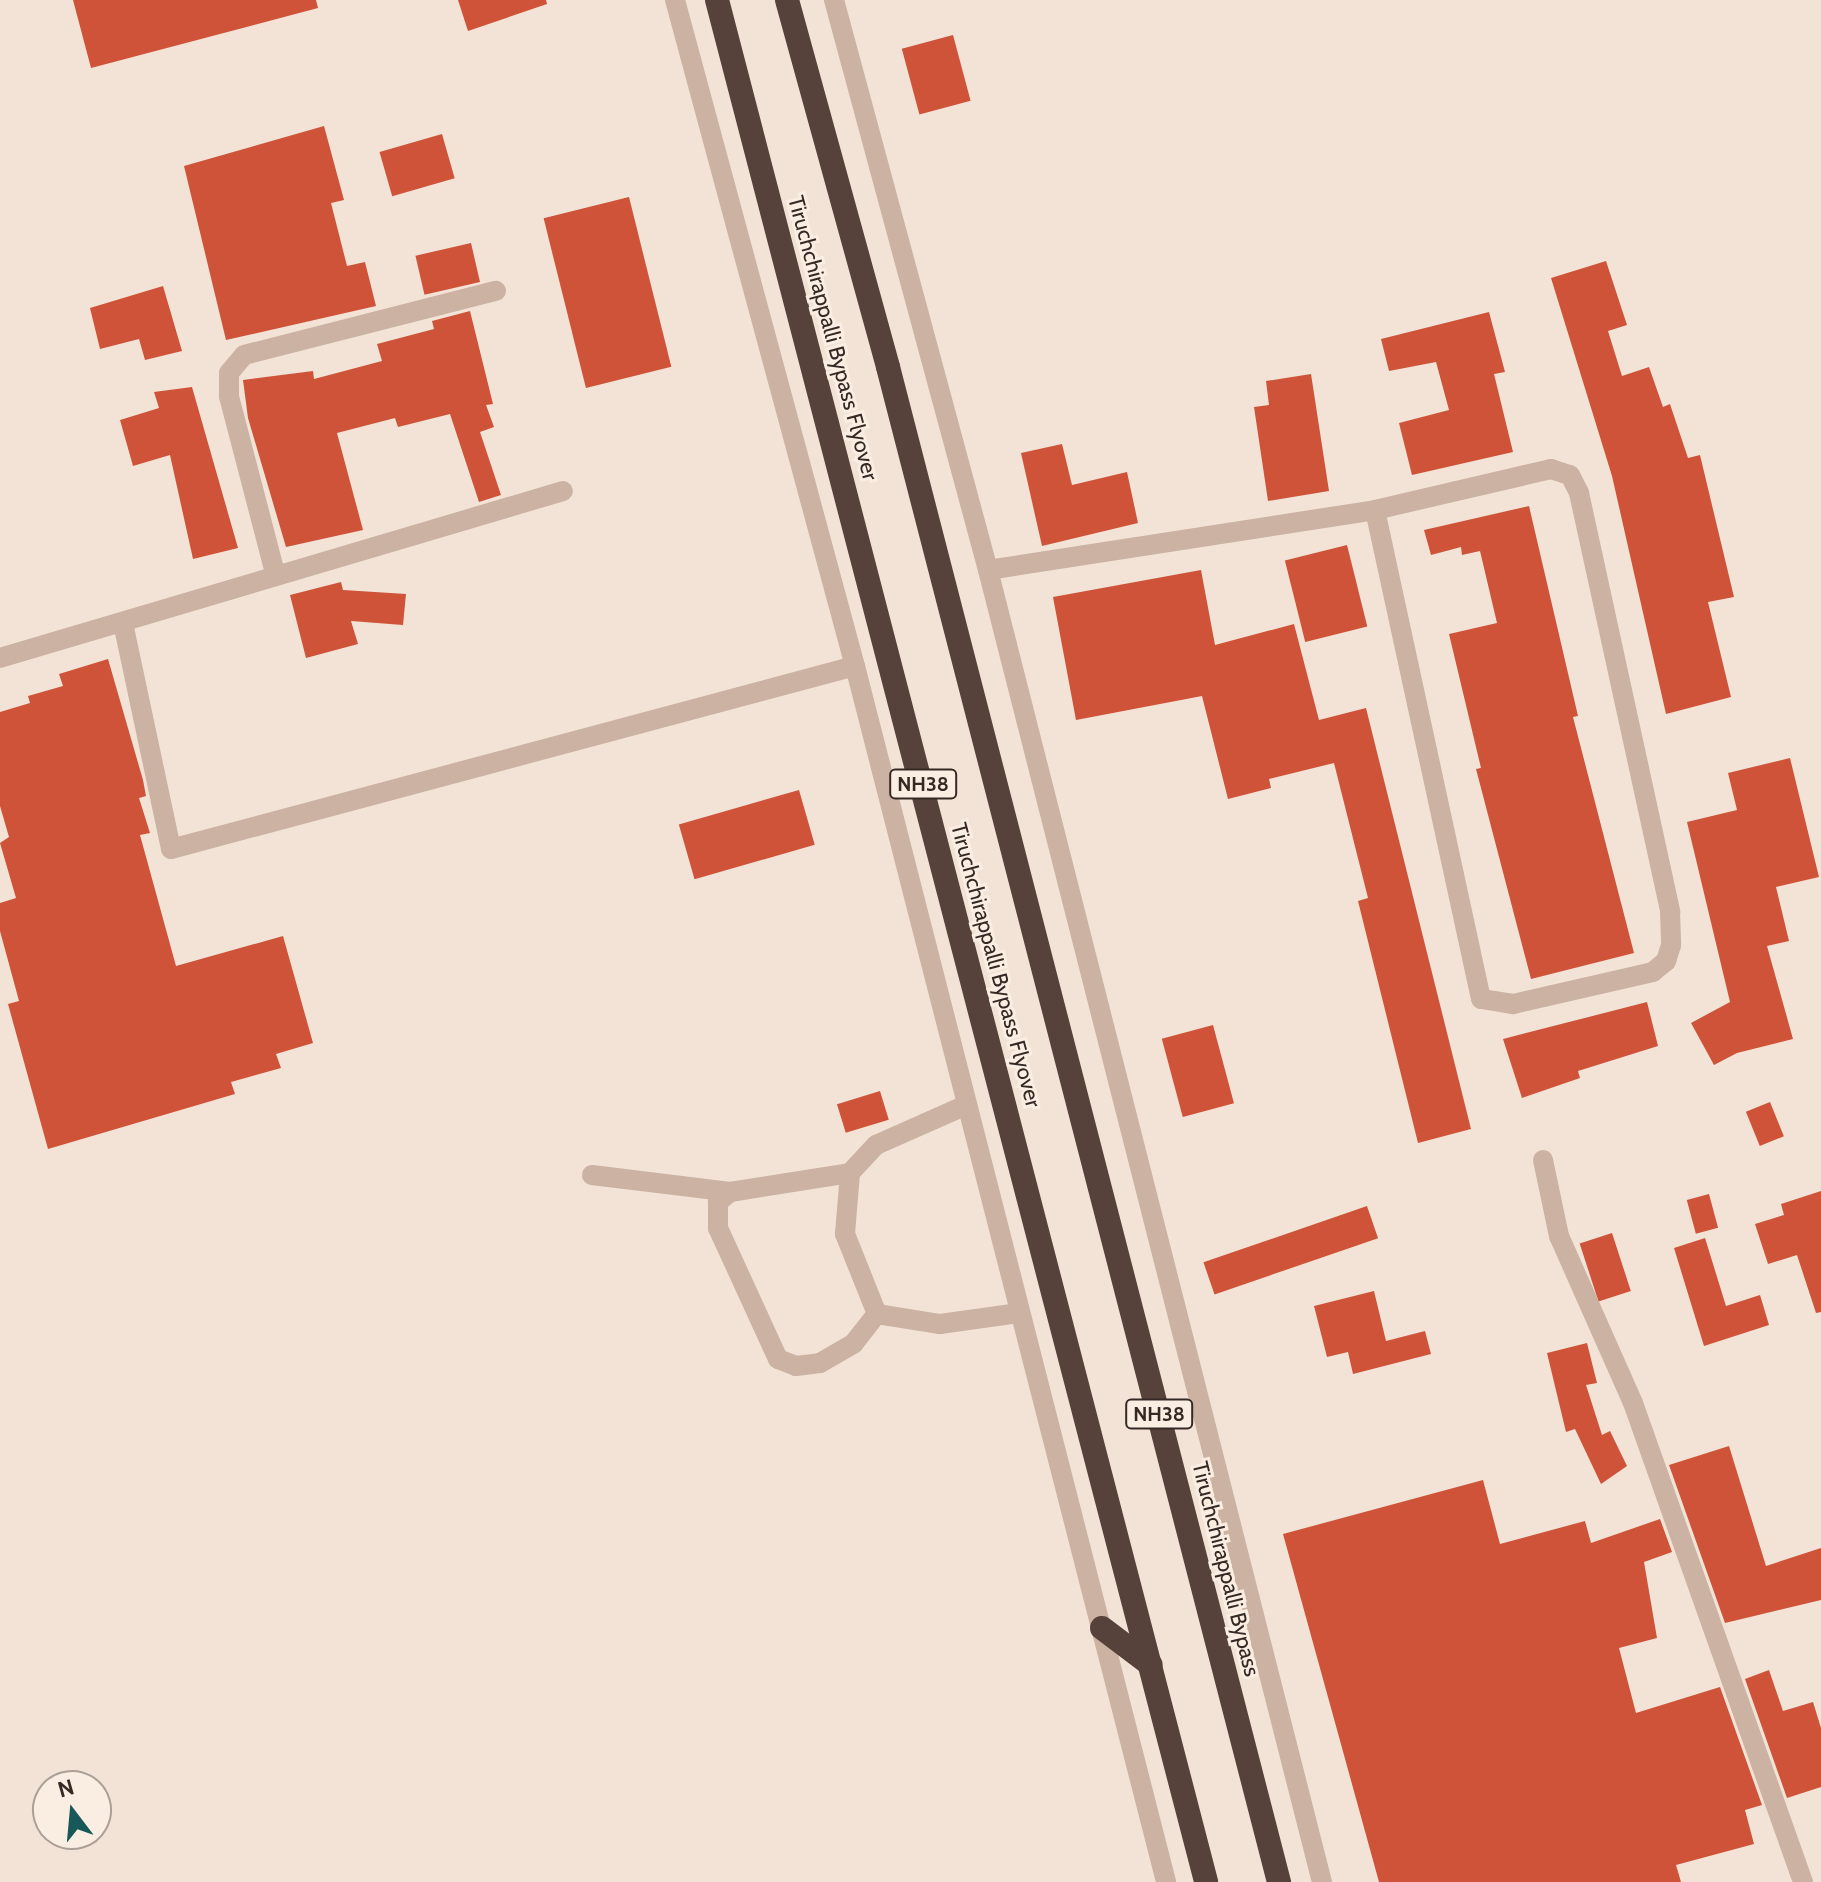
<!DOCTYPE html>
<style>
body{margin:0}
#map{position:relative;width:1821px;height:1882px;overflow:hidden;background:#f2e3d6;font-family:Cabin,sans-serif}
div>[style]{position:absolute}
.building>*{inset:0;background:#ce5339;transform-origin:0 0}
.minor>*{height:20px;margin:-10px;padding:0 10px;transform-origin:10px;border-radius:10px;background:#cbb2a2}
.highway>*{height:24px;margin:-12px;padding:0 12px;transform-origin:12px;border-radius:12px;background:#56423b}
span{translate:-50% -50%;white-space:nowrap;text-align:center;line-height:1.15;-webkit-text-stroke:6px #faeee2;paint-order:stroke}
.shield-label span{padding:2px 6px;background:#faeee2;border:2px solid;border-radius:6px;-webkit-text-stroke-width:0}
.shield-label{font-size:20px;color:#352925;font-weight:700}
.street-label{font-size:22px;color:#352925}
.north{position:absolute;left:32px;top:1770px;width:80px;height:80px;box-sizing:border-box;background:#faeee2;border:2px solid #ab9f96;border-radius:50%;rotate:344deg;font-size:22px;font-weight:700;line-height:32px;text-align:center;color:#352925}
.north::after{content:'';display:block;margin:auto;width:28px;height:36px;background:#185858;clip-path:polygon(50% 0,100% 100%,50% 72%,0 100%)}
</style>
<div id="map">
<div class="building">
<div style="clip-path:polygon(73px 0,316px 0,318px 8px,91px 68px)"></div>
<div style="clip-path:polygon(458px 0,546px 0,547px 4px,468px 31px)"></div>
<div style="left:953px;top:35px;width:68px;height:53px;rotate:75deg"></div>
<div style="clip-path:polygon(324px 126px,344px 200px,331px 203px,347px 266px,365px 262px,376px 306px,226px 340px,184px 166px)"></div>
<div style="left:442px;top:134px;width:46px;height:65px;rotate:74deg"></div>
<div style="left:629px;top:197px;width:175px;height:88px;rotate:76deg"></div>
<div style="left:471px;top:243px;width:40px;height:57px;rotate:77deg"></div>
<div style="clip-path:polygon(1606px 261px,1627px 325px,1608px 331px,1622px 376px,1649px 367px,1663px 407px,1670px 404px,1688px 458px,1700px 455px,1734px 597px,1708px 602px,1731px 697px,1666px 714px,1612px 476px,1551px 278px)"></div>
<div style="clip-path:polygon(163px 286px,182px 351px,145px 360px,139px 339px,100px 349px,90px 308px)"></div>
<div style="clip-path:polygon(470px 311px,493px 404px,486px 405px,494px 427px,480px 432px,501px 495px,479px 502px,450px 414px,398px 427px,395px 418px,337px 433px,363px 530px,286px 547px,248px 418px,243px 380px,313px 371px,314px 379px,382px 361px,377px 344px,434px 329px,432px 321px)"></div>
<div style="clip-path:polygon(1489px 312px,1505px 372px,1494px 374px,1513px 452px,1412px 475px,1399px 423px,1449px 410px,1436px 362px,1389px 371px,1381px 339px)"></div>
<div style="clip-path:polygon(1311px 374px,1329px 491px,1268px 501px,1254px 407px,1269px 405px,1266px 381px)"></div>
<div style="clip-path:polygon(192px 387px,238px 548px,193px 559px,170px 455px,133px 466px,120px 420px,159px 408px,154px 392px)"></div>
<div style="clip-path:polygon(1062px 444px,1072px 485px,1127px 472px,1138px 523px,1042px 546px,1021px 453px)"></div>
<div style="clip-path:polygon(1529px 506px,1578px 716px,1573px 717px,1634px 953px,1531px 979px,1476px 769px,1481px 768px,1449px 634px,1497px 623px,1480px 551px,1462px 555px,1461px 547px,1431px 555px,1424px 530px)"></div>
<div style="left:1347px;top:545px;width:84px;height:64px;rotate:76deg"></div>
<div style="clip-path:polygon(1201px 570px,1215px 645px,1294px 624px,1319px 720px,1366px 708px,1471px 1129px,1418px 1143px,1358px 901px,1368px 898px,1334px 763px,1269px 779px,1271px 788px,1228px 799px,1202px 696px,1076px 720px,1053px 597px)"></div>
<div style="clip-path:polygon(341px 582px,343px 590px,406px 594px,403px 625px,351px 621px,358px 644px,306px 658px,290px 595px)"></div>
<div style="clip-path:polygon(108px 659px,143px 780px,146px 796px,139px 798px,150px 833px,140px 835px,176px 966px,283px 936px,313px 1043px,276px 1054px,281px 1068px,231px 1082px,235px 1094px,48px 1149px,8px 1004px,19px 1001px,0 931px,0 903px,16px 898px,0 843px,9px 837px,0 806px,0 712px,30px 703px,28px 696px,63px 686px,59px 674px)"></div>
<div style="clip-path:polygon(1790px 758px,1819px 877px,1776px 887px,1789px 941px,1767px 946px,1793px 1039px,1737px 1053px,1714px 1065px,1691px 1023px,1730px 1002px,1687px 822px,1737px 810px,1728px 773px)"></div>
<div style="left:799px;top:790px;width:57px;height:125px;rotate:74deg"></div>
<div style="clip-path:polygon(1647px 1002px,1658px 1046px,1578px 1071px,1580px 1078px,1522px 1098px,1503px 1039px)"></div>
<div style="left:1213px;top:1025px;width:81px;height:53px;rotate:75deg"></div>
<div style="left:880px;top:1091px;width:30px;height:45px;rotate:73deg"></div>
<div style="left:1770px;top:1102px;width:37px;height:26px;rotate:68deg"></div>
<div style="clip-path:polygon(1821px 1191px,1821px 1312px,1816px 1313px,1797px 1255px,1768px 1264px,1755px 1224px,1784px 1215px,1781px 1204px)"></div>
<div style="left:1709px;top:1194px;width:35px;height:23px;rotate:75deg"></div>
<div style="left:1367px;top:1206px;width:34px;height:173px;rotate:71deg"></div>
<div style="left:1612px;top:1233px;width:61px;height:34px;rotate:72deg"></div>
<div style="clip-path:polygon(1705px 1238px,1726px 1306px,1760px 1295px,1769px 1325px,1704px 1346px,1674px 1248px)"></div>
<div style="clip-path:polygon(1374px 1291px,1386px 1341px,1425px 1331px,1431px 1354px,1353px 1374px,1348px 1352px,1327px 1357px,1314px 1306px)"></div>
<div style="clip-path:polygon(1587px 1343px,1597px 1383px,1586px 1385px,1602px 1435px,1610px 1431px,1627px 1466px,1601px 1484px,1575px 1429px,1566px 1432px,1547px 1353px)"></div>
<div style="clip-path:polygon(1729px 1446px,1766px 1566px,1821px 1548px,1821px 1600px,1725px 1623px,1669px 1465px)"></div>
<div style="clip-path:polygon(1483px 1480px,1500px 1544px,1585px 1521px,1591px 1543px,1660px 1519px,1672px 1552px,1644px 1562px,1657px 1638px,1619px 1648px,1636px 1713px,1720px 1687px,1762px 1805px,1745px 1810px,1754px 1844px,1676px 1865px,1681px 1882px,1379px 1882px,1283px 1534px)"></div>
<div style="clip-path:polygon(1769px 1670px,1783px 1711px,1813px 1702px,1821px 1728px,1821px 1787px,1787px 1798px,1745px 1679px)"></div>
</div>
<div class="minor">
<div style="left:675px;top:0;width:690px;rotate:74.88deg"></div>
<div style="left:855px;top:666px;width:1255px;rotate:75.65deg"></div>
<div style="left:834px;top:0;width:590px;rotate:74.88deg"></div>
<div style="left:988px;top:570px;width:1354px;rotate:75.72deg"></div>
<div style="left:988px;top:570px;width:392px;rotate:-8.8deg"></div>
<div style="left:1375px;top:510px;width:181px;rotate:-13.1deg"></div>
<div style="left:1551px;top:469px;width:20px;rotate:18deg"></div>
<div style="left:1570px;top:475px;width:20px;rotate:63deg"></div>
<div style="left:1579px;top:493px;width:429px;rotate:77.7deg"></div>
<div style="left:1670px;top:912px;width:33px;rotate:88deg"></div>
<div style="left:1671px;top:945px;width:17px;rotate:107deg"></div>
<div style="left:1666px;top:961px;width:17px;rotate:140deg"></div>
<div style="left:1653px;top:972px;width:144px;rotate:167.1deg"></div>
<div style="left:1513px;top:1004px;width:32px;rotate:-171deg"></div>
<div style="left:1481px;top:999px;width:500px;rotate:-102.23deg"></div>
<div style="left:275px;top:573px;width:183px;rotate:-104.6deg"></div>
<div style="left:229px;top:396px;width:23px;rotate:-90deg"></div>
<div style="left:229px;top:373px;width:23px;rotate:-50deg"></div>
<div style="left:244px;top:355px;width:260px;rotate:-14.3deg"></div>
<div style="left:123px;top:623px;width:231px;rotate:78deg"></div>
<div style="left:171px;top:849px;width:708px;rotate:-14.98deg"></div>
<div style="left:0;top:658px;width:587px;rotate:-16.52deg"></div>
<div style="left:964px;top:1106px;width:96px;rotate:156.1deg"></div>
<div style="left:876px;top:1145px;width:38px;rotate:133deg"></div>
<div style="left:850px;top:1173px;width:61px;rotate:94.7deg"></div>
<div style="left:845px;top:1234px;width:86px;rotate:68.2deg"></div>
<div style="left:877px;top:1314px;width:64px;rotate:9deg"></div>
<div style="left:940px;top:1324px;width:80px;rotate:-7.9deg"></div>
<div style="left:1543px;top:1160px;width:78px;rotate:78.1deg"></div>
<div style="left:1559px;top:1236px;width:183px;rotate:66.1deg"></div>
<div style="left:1633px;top:1403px;width:508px;rotate:70.46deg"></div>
<div style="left:592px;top:1175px;width:139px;rotate:7deg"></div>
<div style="left:730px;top:1192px;width:16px;rotate:140deg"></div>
<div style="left:718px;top:1202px;width:26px;rotate:90deg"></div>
<div style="left:718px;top:1228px;width:144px;rotate:65.4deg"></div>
<div style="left:778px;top:1359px;width:19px;rotate:21deg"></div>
<div style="left:796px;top:1366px;width:24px;rotate:-7deg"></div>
<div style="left:820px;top:1363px;width:39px;rotate:-30deg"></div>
<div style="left:854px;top:1343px;width:37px;rotate:-52deg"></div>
<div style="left:730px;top:1192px;width:121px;rotate:-9deg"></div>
</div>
<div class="highway">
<div style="left:717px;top:0;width:1944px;rotate:75.43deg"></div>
<div style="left:787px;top:0;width:381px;rotate:74.6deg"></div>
<div style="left:888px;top:367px;width:1565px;rotate:75.53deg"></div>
<div style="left:1102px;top:1628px;width:61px;rotate:37.1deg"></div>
</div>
<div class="shield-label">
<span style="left:923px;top:784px">NH38</span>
<span style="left:1159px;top:1414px">NH38</span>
</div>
<div class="street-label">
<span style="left:833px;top:338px;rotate:75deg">Tiruchchirappalli Bypass Flyover</span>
<span style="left:996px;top:965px;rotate:75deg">Tiruchchirappalli Bypass Flyover</span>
<span style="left:1226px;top:1569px;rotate:76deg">Tiruchchirappalli Bypass</span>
</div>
<div class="north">N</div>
</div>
